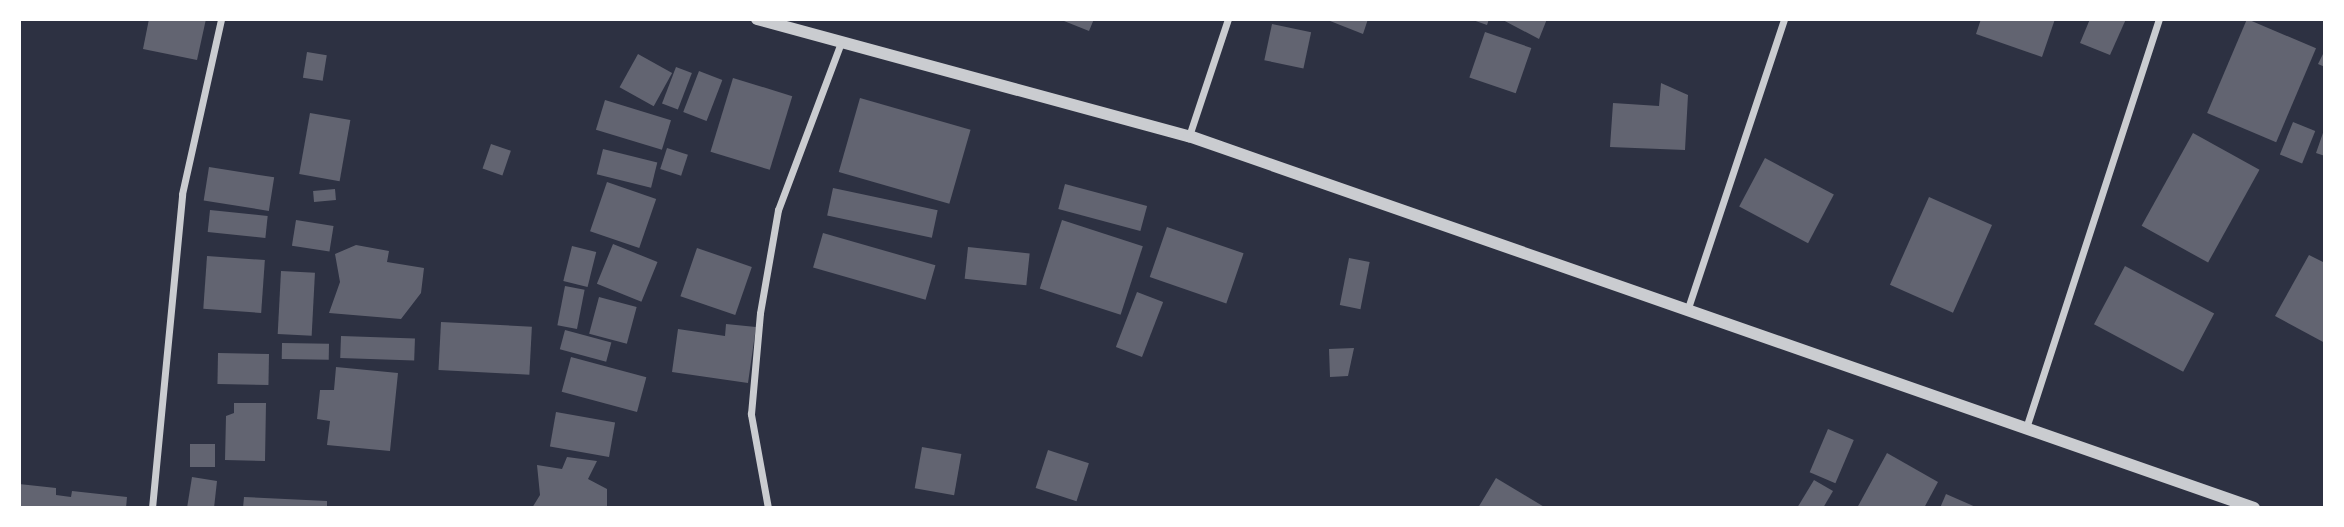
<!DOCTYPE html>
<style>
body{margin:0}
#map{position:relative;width:2344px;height:527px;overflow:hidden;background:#2d3142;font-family:Arial,sans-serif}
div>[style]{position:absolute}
.building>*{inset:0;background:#626471;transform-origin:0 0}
.minor>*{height:7px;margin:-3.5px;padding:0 3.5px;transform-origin:3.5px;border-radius:3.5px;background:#caccd0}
.tertiary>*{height:12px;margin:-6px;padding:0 6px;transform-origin:6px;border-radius:6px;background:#caccd0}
span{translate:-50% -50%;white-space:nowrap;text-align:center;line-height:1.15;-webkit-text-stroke:6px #fff;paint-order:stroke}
.frame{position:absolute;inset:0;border:21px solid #fff;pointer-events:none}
</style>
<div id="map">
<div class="building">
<div style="clip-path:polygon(149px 19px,206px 19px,197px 60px,143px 49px)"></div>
<div style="clip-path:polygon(1059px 19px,1094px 19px,1089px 31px)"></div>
<div style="clip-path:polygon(1325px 19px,1368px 19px,1363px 34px)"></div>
<div style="clip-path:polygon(1470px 19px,1489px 19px,1487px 25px)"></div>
<div style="clip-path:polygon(1501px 19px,1547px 19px,1539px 39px)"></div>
<div style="clip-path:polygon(1981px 19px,2055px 19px,2042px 57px,1976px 34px)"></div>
<div style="clip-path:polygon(2090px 19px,2126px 19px,2110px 55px,2080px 43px)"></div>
<div style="left:2247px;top:19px;width:75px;height:102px;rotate:23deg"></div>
<div style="left:1272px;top:24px;width:40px;height:37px;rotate:12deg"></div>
<div style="left:1485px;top:32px;width:49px;height:48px;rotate:19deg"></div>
<div style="clip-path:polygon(2325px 50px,2325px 67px,2318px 64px)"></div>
<div style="left:307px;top:52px;width:20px;height:26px;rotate:9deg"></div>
<div style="left:638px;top:54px;width:39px;height:38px;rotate:29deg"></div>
<div style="left:676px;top:67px;width:17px;height:39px;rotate:21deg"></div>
<div style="left:699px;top:71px;width:25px;height:44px;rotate:21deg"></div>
<div style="left:733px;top:78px;width:62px;height:77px;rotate:17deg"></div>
<div style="clip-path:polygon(1661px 83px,1688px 95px,1685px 150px,1610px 147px,1613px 103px,1659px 106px)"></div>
<div style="left:860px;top:98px;width:115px;height:77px;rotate:16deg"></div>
<div style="left:605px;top:100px;width:69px;height:31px;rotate:17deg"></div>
<div style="left:310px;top:113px;width:41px;height:62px;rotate:10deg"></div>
<div style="left:2293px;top:122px;width:24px;height:35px;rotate:22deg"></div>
<div style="clip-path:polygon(2324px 130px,2325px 130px,2325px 156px,2316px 153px)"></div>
<div style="left:2193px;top:133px;width:76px;height:106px;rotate:29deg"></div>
<div style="left:491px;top:144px;width:21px;height:26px;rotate:19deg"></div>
<div style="left:667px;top:148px;width:22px;height:22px;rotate:18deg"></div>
<div style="left:603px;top:149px;width:56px;height:26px;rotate:14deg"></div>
<div style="left:1765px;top:158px;width:78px;height:55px;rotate:28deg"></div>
<div style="left:209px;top:167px;width:66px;height:34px;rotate:9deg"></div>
<div style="left:607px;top:182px;width:52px;height:52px;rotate:19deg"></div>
<div style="left:1065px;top:184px;width:85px;height:26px;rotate:15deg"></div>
<div style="left:833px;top:188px;width:107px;height:28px;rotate:12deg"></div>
<div style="left:335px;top:189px;width:11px;height:22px;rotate:85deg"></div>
<div style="left:1929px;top:197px;width:69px;height:96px;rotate:24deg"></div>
<div style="left:210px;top:210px;width:58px;height:22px;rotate:6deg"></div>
<div style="left:296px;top:220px;width:38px;height:26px;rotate:9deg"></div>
<div style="left:1062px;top:220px;width:85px;height:72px;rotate:18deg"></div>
<div style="left:1167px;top:227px;width:81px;height:53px;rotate:19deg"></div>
<div style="left:823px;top:233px;width:117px;height:36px;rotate:16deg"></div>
<div style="left:613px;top:244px;width:48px;height:43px;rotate:22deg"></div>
<div style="clip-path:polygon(356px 245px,389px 251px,387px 262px,424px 268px,421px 293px,401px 319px,329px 313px,340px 282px,335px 254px)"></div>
<div style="left:572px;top:246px;width:25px;height:36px;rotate:14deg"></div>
<div style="left:968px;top:247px;width:62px;height:32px;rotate:6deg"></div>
<div style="left:697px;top:248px;width:58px;height:51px;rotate:19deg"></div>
<div style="clip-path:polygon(2309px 255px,2325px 263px,2325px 343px,2275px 316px)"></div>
<div style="left:207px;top:256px;width:58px;height:53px;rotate:4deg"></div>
<div style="left:1349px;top:258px;width:21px;height:48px;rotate:11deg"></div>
<div style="left:2125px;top:266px;width:101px;height:66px;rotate:28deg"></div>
<div style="left:281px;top:271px;width:34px;height:63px;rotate:3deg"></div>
<div style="left:565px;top:286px;width:20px;height:40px;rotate:11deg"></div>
<div style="left:1137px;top:292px;width:28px;height:59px;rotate:21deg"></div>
<div style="left:599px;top:297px;width:39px;height:38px;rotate:15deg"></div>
<div style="left:441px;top:322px;width:91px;height:48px;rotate:3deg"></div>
<div style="clip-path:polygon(726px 324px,756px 327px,748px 383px,672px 372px,678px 329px,725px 336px)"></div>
<div style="left:565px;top:330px;width:48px;height:20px;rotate:15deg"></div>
<div style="left:341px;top:336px;width:74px;height:22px;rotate:2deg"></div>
<div style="left:282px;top:343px;width:47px;height:16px;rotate:1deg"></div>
<div style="clip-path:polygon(1354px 348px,1348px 376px,1330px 377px,1329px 349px)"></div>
<div style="left:218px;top:353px;width:51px;height:31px;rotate:1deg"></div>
<div style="left:571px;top:357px;width:78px;height:36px;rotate:15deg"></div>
<div style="clip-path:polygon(336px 367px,398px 373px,390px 451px,327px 445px,330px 421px,317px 419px,320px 390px,334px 390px)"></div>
<div style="clip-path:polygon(234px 403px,266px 403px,265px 461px,225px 460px,226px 416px,234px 413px)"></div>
<div style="left:556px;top:412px;width:60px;height:35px;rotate:10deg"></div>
<div style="left:1828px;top:429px;width:28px;height:47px;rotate:23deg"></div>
<div style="left:190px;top:444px;width:25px;height:23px"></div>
<div style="left:922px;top:447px;width:40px;height:42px;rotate:10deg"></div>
<div style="left:1048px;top:450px;width:43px;height:40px;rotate:18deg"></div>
<div style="clip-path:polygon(1887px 453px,1938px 482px,1924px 508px,1857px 508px)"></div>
<div style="clip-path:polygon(567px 457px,597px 461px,588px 479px,607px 489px,607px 508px,532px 508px,540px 495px,537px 465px,562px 469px)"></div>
<div style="clip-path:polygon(192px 477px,217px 481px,214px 508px,187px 508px)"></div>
<div style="clip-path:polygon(1496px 478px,1546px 508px,1478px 508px)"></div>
<div style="clip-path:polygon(1814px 480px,1833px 491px,1823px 508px,1797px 508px)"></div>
<div style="clip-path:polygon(19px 484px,56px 488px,56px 495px,71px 497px,72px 491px,127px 497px,126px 508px,19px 508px)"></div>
<div style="clip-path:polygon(1946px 494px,1978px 508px,1940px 508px)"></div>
<div style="clip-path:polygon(244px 497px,327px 501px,327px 508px,243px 508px)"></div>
</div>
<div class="minor">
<div style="left:1189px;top:136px;width:123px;rotate:-71.6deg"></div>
<div style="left:1687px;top:311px;width:308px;rotate:-71.6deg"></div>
<div style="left:2026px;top:428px;width:430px;rotate:-72deg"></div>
<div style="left:152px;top:508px;width:315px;rotate:-84.5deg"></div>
<div style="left:182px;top:194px;width:179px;rotate:-77.4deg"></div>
<div style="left:768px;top:508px;width:96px;rotate:-100.3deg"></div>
<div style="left:751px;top:414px;width:101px;rotate:-84.9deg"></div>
<div style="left:760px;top:313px;width:105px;rotate:-80.1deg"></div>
<div style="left:778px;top:210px;width:179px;rotate:-69.4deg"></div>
</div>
<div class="tertiary">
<div style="left:757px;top:19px;width:448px;rotate:15.2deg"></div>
<div style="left:1189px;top:136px;width:1128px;rotate:19.25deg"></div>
</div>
<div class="frame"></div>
</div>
